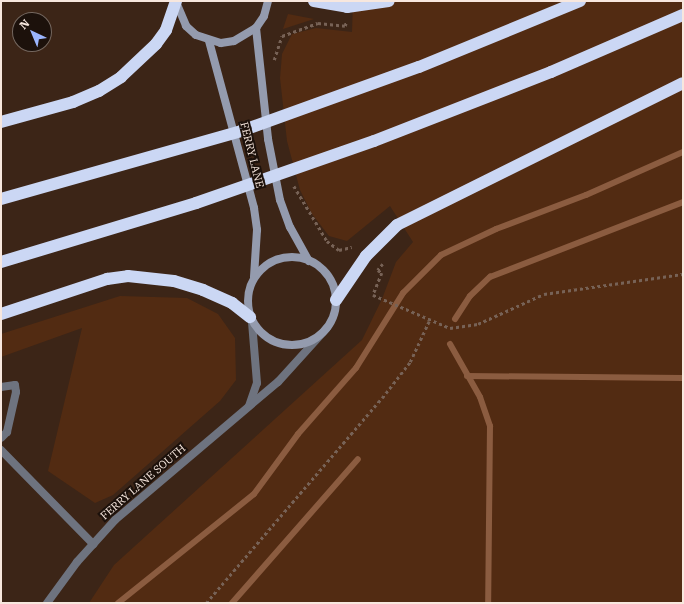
<!DOCTYPE html>
<style>
body{margin:0}
#map{position:relative;width:684px;height:604px;overflow:hidden;background:#3c2517;font-family:"IBM Plex Serif",serif}
div>[style]{position:absolute}
.green>*{inset:0;background:#522b12}
.stream>*{height:6px;margin:-3px;padding:0 3px;transform-origin:3px;border-radius:3px;background:#8b5c40}
.path>*{height:2.5px;margin-top:-1.25px;transform-origin:0;background:repeating-linear-gradient(90deg,#776256 0 3px,transparent 0 6px)}
.lane>*{height:8px;margin:-4px;padding:0 4px;transform-origin:4px;border-radius:4px;background:#6e737f}
.street>*{height:8px;margin:-4px;padding:0 4px;transform-origin:4px;border-radius:4px;background:#6e737f}
.secondary>*{height:8px;margin:-4px;padding:0 4px;transform-origin:4px;border-radius:4px;background:#949bae}
.secondary>.ring{margin:-4px;padding:0;box-sizing:content-box;background:none;border:8px solid #949bae;border-radius:50%}
.highway>*{height:12px;margin:-6px;padding:0 6px;transform-origin:6px;border-radius:6px;background:#cbd7f4}
.highway-bridge>*{height:12px;margin:-6px;padding:0 6px;transform-origin:6px;border-radius:6px;background:#cbd7f4}
span{translate:-50% -50%;white-space:nowrap;text-align:center;line-height:1.15;-webkit-text-stroke:4px #1c110b;paint-order:stroke}
.street-label{font-size:11px;color:#f7e7de}
.frame{position:absolute;inset:0;border:2px solid #f7e7de;pointer-events:none}
.north{position:absolute;left:12px;top:12px;width:40px;height:40px;box-sizing:border-box;background:#1c110b;border:1px solid #74675f;border-radius:50%;rotate:316deg;font-size:11px;font-weight:700;line-height:16px;text-align:center;color:#f7e7de}
.north::after{content:'';display:block;margin:auto;width:14px;height:18px;background:#9bb5fd;clip-path:polygon(50% 0,100% 100%,50% 72%,0 100%)}
</style>
<div id="map">
<div class="green">
<div style="clip-path:polygon(353px 1px,683px 1px,683px 603px,89px 603px,114px 565px,362px 340px,382px 299px,396px 262px,413px 242px,390px 206px,347px 241px,329px 236px,312px 214px,300px 190px,287px 141px,280px 78px,282px 54px,292px 34px,316px 28px,352px 32px)"></div>
<div style="clip-path:polygon(288px 14px,314px 19px,283px 29px)"></div>
<div style="clip-path:polygon(120px 296px,187px 298px,218px 314px,235px 338px,236px 380px,220px 401px,113px 495px,95px 503px,48px 471px,82px 328px,1px 357px,1px 334px)"></div>
</div>
<div class="stream">
<div style="left:455px;top:319px;width:27px;rotate:-57deg"></div>
<div style="left:470px;top:296px;width:28px;rotate:-44deg"></div>
<div style="left:490px;top:277px;width:207px;rotate:-21.2deg"></div>
<div style="left:450px;top:344px;width:61px;rotate:60.5deg"></div>
<div style="left:480px;top:397px;width:31px;rotate:71deg"></div>
<div style="left:490px;top:426px;width:177px;rotate:90.6deg"></div>
<div style="left:467px;top:376px;width:216px;rotate:0.5deg"></div>
<div style="left:118px;top:603px;width:174px;rotate:-38.7deg"></div>
<div style="left:254px;top:494px;width:74px;rotate:-53.7deg"></div>
<div style="left:298px;top:434px;width:88px;rotate:-48.7deg"></div>
<div style="left:356px;top:368px;width:89px;rotate:-57.9deg"></div>
<div style="left:403px;top:293px;width:54px;rotate:-45deg"></div>
<div style="left:441px;top:255px;width:61px;rotate:-25.3deg"></div>
<div style="left:496px;top:229px;width:96px;rotate:-20.7deg"></div>
<div style="left:586px;top:195px;width:106px;rotate:-23.9deg"></div>
<div style="left:232px;top:603px;width:191px;rotate:-48.8deg"></div>
</div>
<div class="path">
<div style="left:274px;top:60px;width:25px;rotate:-72deg"></div>
<div style="left:282px;top:36px;width:38px;rotate:-20deg"></div>
<div style="left:318px;top:23px;width:27px;rotate:6deg"></div>
<div style="left:345px;top:26px;width:4px;rotate:-76deg"></div>
<div style="left:294px;top:186px;width:64px;rotate:59deg"></div>
<div style="left:327px;top:241px;width:15px;rotate:37deg"></div>
<div style="left:339px;top:250px;width:13px;rotate:-13deg"></div>
<div style="left:383px;top:264px;width:8px;rotate:130deg"></div>
<div style="left:378px;top:270px;width:5px;rotate:37deg"></div>
<div style="left:382px;top:273px;width:24px;rotate:112deg"></div>
<div style="left:373px;top:295px;width:84px;rotate:23.2deg"></div>
<div style="left:450px;top:328px;width:28px;rotate:-8deg"></div>
<div style="left:478px;top:324px;width:72px;rotate:-24.4deg"></div>
<div style="left:544px;top:294px;width:140px;rotate:-8.2deg"></div>
<div style="left:206px;top:603px;width:270px;rotate:-49.4deg"></div>
<div style="left:382px;top:398px;width:46px;rotate:-52.1deg"></div>
<div style="left:410px;top:362px;width:45px;rotate:-65.1deg"></div>
</div>
<div class="lane">
<div style="left:1px;top:387px;width:14px;rotate:-8deg"></div>
<div style="left:15px;top:385px;width:7px;rotate:82deg"></div>
<div style="left:16px;top:392px;width:41px;rotate:102.7deg"></div>
<div style="left:7px;top:432px;width:8px;rotate:135deg"></div>
<div style="left:1px;top:450px;width:132px;rotate:45.6deg"></div>
</div>
<div class="street">
<div style="left:249px;top:406px;width:24px;rotate:-71deg"></div>
<div style="left:257px;top:383px;width:61px;rotate:-94.7deg"></div>
<div style="left:47px;top:603px;width:51px;rotate:-53.8deg"></div>
<div style="left:77px;top:562px;width:57px;rotate:-47.9deg"></div>
<div style="left:115px;top:520px;width:214px;rotate:-40.3deg"></div>
<div style="left:278px;top:382px;width:73px;rotate:-47.8deg"></div>
</div>
<div class="secondary">
<div style="left:176px;top:2px;width:26px;rotate:67deg"></div>
<div style="left:186px;top:26px;width:13px;rotate:42deg"></div>
<div style="left:196px;top:35px;width:26px;rotate:18deg"></div>
<div style="left:221px;top:43px;width:13px;rotate:-9deg"></div>
<div style="left:234px;top:41px;width:26px;rotate:-31deg"></div>
<div style="left:256px;top:28px;width:14px;rotate:-56deg"></div>
<div style="left:264px;top:16px;width:16px;rotate:-75deg"></div>
<div style="left:256px;top:28px;width:112px;rotate:83.8deg"></div>
<div style="left:268px;top:139px;width:62px;rotate:78.9deg"></div>
<div style="left:280px;top:200px;width:29px;rotate:70deg"></div>
<div style="left:290px;top:227px;width:39px;rotate:61deg"></div>
<div style="left:209px;top:41px;width:173px;rotate:74.9deg"></div>
<div style="left:254px;top:208px;width:22px;rotate:82deg"></div>
<div style="left:257px;top:230px;width:47px;rotate:93.7deg"></div>
<div class="ring" style="left:248px;top:257px;width:80px;height:80px"></div>
</div>
<div class="highway">
<div style="left:314px;top:1px;width:34px;rotate:10deg"></div>
<div style="left:347px;top:7px;width:42px;rotate:-8.1deg"></div>
<div style="left:1px;top:122px;width:75px;rotate:-15.5deg"></div>
<div style="left:73px;top:102px;width:28px;rotate:-23deg"></div>
<div style="left:99px;top:91px;width:26px;rotate:-32deg"></div>
<div style="left:121px;top:77px;width:48px;rotate:-43.3deg"></div>
<div style="left:156px;top:44px;width:17px;rotate:-54deg"></div>
<div style="left:166px;top:30px;width:31px;rotate:-71deg"></div>
<div style="left:336px;top:300px;width:53px;rotate:-55.7deg"></div>
<div style="left:366px;top:256px;width:44px;rotate:-45deg"></div>
<div style="left:397px;top:225px;width:319px;rotate:-26.4deg"></div>
<div style="left:1px;top:314px;width:112px;rotate:-18.3deg"></div>
<div style="left:107px;top:279px;width:21px;rotate:-8deg"></div>
<div style="left:128px;top:276px;width:46px;rotate:6.2deg"></div>
<div style="left:174px;top:281px;width:30px;rotate:17deg"></div>
<div style="left:203px;top:290px;width:32px;rotate:24deg"></div>
<div style="left:232px;top:303px;width:23px;rotate:38deg"></div>
</div>
<div class="highway-bridge">
<div style="left:1px;top:199px;width:249px;rotate:-15.8deg"></div>
<div style="left:241px;top:131px;width:189px;rotate:-19.8deg"></div>
<div style="left:419px;top:67px;width:174px;rotate:-22.3deg"></div>
<div style="left:1px;top:262px;width:204px;rotate:-16.8deg"></div>
<div style="left:196px;top:203px;width:188px;rotate:-19.2deg"></div>
<div style="left:374px;top:141px;width:190px;rotate:-21.3deg"></div>
<div style="left:551px;top:72px;width:144px;rotate:-23.4deg"></div>
</div>
<div class="street-label">
<span style="left:252px;top:155px;rotate:76deg">FERRY LANE</span>
<span style="left:143px;top:482px;rotate:-41deg">FERRY LANE SOUTH</span>
</div>
<div class="frame"></div>
<div class="north">N</div>
</div>
